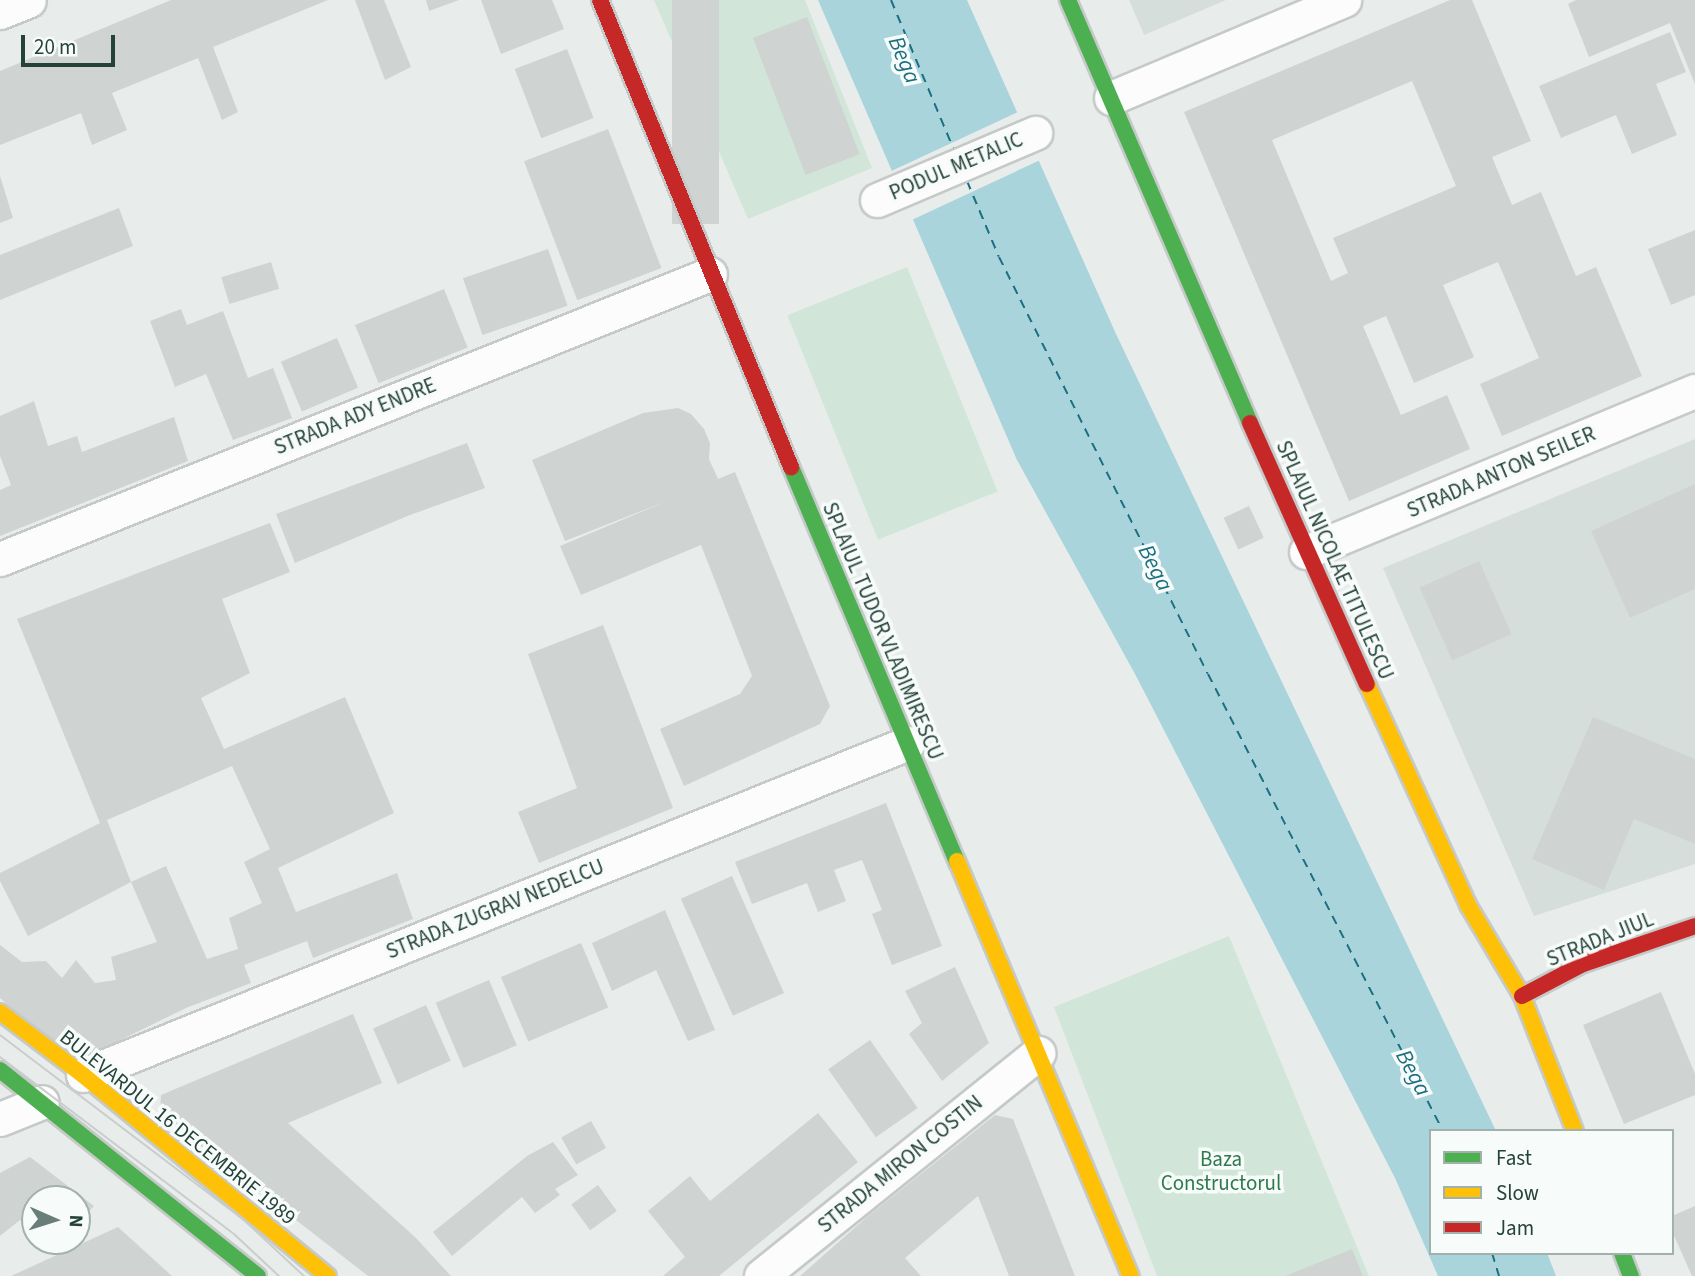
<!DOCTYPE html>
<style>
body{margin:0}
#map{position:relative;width:1695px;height:1276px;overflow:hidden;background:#e8edeb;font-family:"Source Sans 3",sans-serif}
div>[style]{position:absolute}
.built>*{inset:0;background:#d6dedb}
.green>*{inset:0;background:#d1e6d8;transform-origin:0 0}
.water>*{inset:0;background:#a9d4db}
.pier>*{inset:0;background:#e8edeb;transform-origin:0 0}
.ferry>*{height:2px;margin-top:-1px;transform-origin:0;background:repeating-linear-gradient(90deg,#1c6f80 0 9px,transparent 0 16px)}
.building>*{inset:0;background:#cfd4d2;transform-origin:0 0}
.roads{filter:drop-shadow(2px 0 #c5cac8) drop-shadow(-2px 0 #c5cac8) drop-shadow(0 2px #c5cac8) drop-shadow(0 -2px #c5cac8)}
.street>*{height:33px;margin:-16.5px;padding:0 16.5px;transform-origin:16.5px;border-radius:16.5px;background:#fcfcfc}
.fast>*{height:16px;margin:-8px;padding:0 8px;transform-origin:8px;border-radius:8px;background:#4caf50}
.slow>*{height:16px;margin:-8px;padding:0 8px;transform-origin:8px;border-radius:8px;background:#ffc107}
.jam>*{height:16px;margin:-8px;padding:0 8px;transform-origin:8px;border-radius:8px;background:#c62828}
.tram>*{height:2px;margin:-1px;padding:0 1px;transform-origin:1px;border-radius:1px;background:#c9cdcc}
span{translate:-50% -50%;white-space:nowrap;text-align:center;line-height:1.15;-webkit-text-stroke:7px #f7fbf9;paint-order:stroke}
.street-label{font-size:21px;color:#24423a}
.park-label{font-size:21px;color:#2d7a4b}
.water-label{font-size:23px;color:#1c6f80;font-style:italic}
.legend{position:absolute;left:1429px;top:1129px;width:245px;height:126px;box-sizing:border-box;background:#f7fbf9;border:2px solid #a3b1ad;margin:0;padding:9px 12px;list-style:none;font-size:21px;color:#24423a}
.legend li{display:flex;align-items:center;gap:14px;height:35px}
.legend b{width:35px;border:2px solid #a3b1ad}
.north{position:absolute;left:21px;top:1185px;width:70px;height:70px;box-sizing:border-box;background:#f7fbf9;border:2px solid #a3b1ad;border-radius:50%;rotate:93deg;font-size:19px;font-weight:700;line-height:28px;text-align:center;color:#24423a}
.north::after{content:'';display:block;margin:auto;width:24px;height:32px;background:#697e78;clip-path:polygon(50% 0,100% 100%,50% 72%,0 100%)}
.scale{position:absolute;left:21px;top:35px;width:94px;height:32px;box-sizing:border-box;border:4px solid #24423a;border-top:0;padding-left:9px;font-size:21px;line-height:24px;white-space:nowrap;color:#24423a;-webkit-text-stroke:5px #f7fbf9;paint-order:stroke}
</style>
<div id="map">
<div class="built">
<div style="clip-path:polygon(1129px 0,1226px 0,1144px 35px)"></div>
<div style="clip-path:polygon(1695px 439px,1695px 864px,1534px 916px,1383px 568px)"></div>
</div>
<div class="green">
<div style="clip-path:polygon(654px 0,805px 0,872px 168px,748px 219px)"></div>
<div style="left:907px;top:267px;width:242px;height:129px;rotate:68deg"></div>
<div style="clip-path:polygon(1229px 936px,1369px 1276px,1157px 1276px,1054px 1007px)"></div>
</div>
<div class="water">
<div style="clip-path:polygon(818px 0,967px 0,1116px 334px,1496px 1131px,1431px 1131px,1431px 1253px,1547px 1253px,1556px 1276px,1438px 1276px,1395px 1178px,1135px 674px,1017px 460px)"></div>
</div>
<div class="pier">
<div style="left:1020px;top:111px;width:53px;height:146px;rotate:65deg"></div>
</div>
<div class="ferry">
<div style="left:891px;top:0;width:163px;rotate:67.2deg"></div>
<div style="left:967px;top:181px;width:82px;rotate:67.2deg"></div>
<div style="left:999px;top:257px;width:466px;rotate:63.4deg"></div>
<div style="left:1208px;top:674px;width:514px;rotate:62.79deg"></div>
<div style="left:1492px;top:1253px;width:24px;rotate:73deg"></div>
</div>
<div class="building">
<div style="clip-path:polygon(171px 0,328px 0,213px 47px,238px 112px,222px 120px,198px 58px,112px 93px,127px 130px,92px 145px,81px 113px,0 145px,0 71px)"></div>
<div style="clip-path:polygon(355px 0,384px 0,411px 67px,385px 80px)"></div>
<div style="clip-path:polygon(426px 0,459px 0,429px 11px)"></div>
<div style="clip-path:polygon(481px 0,552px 0,564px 29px,501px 54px)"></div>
<div style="left:672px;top:0;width:47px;height:224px"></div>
<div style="clip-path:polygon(evenodd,1450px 0,1472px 0,1531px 141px,1492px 157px,1512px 205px,1541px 192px,1576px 276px,1596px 267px,1642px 376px,1502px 436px,1480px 384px,1539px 358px,1498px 262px,1443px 285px,1474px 357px,1414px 383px,1386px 316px,1363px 326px,1401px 415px,1447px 395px,1470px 449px,1349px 501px,1184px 112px,1450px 0,1412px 81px,1456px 186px,1333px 238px,1348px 273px,1331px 281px,1272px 140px,1412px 81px)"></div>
<div style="clip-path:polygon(1576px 0,1695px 0,1695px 84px,1670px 23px,1589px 57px,1568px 4px)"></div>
<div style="left:807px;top:17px;width:147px;height:58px;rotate:69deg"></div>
<div style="clip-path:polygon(1670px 32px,1686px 72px,1656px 84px,1677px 135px,1632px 154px,1616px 115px,1561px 138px,1539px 86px)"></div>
<div style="left:567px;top:49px;width:74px;height:56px;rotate:69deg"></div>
<div style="left:608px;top:129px;width:149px;height:90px;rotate:69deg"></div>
<div style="clip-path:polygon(0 176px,13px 218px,0 223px)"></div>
<div style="clip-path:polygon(119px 208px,133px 246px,0 300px,0 255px)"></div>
<div style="clip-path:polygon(1695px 230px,1695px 295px,1671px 305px,1648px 249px)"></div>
<div style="left:548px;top:249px;width:60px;height:90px;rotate:71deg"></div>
<div style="left:271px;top:262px;width:28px;height:52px;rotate:73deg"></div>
<div style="left:444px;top:289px;width:63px;height:96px;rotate:68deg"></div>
<div style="clip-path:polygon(181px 309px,187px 325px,223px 311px,248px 378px,273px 368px,292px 418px,233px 440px,206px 374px,175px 387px,150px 321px)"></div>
<div style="left:337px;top:338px;width:54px;height:61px;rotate:67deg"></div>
<div style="clip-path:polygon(34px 401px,48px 446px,77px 436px,82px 452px,174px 417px,188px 461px,0 536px,0 490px,11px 485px,0 456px,0 416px)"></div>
<div style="clip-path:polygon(678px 408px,691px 414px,704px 429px,710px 443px,709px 459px,718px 479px,735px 472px,830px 706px,820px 724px,684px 786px,660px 729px,740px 694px,752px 676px,701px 545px,581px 595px,560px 546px,667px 501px,565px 541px,532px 460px,643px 413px)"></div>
<div style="clip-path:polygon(467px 443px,485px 488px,410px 515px,295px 563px,276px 514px)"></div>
<div style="clip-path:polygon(1695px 484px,1695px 589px,1630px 618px,1591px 531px)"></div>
<div style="left:1249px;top:506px;width:35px;height:28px;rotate:65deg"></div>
<div style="clip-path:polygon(270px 523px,290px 572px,222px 599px,250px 673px,201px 698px,224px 749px,345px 697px,394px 813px,278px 868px,296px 912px,397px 873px,413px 919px,313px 958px,307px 941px,244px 965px,251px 983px,186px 1008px,96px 1052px,51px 1041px,0 998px,0 945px,22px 962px,46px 961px,62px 978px,76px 960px,95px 983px,116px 980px,111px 957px,157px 942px,131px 882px,166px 866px,207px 959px,238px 949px,229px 918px,262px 903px,244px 862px,270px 849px,232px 766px,107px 820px,131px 882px,28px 936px,0 881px,0 873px,100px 823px,17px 619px)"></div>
<div style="left:1479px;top:561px;width:80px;height:65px;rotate:66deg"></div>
<div style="clip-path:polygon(603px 625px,673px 808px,539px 863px,518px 812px,577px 788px,528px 654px)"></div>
<div style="clip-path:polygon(1593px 717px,1695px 759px,1695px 844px,1634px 819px,1604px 890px,1532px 859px)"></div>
<div style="clip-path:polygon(886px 803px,942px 946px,892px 965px,872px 914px,882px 910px,862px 860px,834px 870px,846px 901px,818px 912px,807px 883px,752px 904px,735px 862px)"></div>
<div style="left:732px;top:876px;width:128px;height:56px;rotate:66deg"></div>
<div style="clip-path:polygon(665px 910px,715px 1030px,688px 1041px,656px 970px,612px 991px,592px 943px)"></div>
<div style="left:581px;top:943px;width:70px;height:87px;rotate:67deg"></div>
<div style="clip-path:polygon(955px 967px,989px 1043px,942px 1081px,909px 1034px,922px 1023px,905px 991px)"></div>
<div style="left:489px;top:980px;width:71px;height:58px;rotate:67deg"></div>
<div style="clip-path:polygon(1661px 992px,1695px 1074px,1695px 1095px,1624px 1124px,1583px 1025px)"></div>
<div style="left:426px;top:1005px;width:61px;height:58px;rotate:66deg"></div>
<div style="clip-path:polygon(353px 1014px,382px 1083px,288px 1123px,415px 1237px,451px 1276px,368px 1276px,160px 1114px,161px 1095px)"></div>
<div style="left:870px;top:1040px;width:83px;height:51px;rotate:55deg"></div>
<div style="clip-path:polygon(818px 1113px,858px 1162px,719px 1276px,663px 1276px,685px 1257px,648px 1211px,690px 1176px,710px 1201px)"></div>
<div style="clip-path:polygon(995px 1115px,1013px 1119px,1075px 1276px,1009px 1276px,978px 1196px,905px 1258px,921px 1276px,800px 1276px,868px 1216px)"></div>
<div style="left:591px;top:1121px;width:31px;height:34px;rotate:61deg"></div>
<div style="clip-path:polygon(553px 1142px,578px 1175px,555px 1189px,560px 1195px,535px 1213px,522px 1197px,452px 1256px,433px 1232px,527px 1156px)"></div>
<div style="clip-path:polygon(30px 1157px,94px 1206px,77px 1224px,77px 1199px,35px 1199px,35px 1232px,20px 1220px,0 1236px,0 1173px)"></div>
<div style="left:598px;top:1185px;width:32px;height:33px;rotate:54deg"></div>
<div style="clip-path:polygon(1695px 1206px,1695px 1276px,1692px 1276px,1672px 1231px,1672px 1216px)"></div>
<div style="clip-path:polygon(118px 1227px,172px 1276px,11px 1276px)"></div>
<div style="clip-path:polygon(1352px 1249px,1363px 1276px,1285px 1276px)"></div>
</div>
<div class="roads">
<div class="street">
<div style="left:0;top:12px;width:31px;rotate:-22deg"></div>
<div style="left:1111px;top:98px;width:253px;rotate:-22.8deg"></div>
<div style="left:877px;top:200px;width:172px;rotate:-23deg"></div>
<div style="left:1306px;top:552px;width:421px;rotate:-22.5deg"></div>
<div style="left:0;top:559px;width:765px;rotate:-21.87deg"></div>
<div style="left:83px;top:1075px;width:889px;rotate:-21.92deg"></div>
<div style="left:0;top:1119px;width:45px;rotate:-22deg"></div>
<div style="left:761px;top:1276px;width:356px;rotate:-38.8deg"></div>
</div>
<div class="fast">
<div style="left:1068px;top:0;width:460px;rotate:66.7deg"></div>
<div style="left:791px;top:467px;width:428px;rotate:67.2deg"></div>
<div style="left:0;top:1070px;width:330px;rotate:38.6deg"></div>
<div style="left:1622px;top:1253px;width:25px;rotate:69deg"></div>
</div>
<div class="slow">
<div style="left:1367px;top:684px;width:243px;rotate:65.4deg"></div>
<div style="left:1468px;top:905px;width:106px;rotate:59.3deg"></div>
<div style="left:1522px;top:996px;width:145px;rotate:68.6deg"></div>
<div style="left:957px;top:861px;width:450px;rotate:67.3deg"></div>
<div style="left:0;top:1012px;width:104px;rotate:37.2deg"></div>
<div style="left:83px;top:1075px;width:317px;rotate:39.4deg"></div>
</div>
<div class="jam">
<div style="left:600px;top:0;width:505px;rotate:67.76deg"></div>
<div style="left:1250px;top:423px;width:286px;rotate:65.9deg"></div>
<div style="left:1522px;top:996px;width:69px;rotate:-27.7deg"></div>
<div style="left:1583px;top:964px;width:118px;rotate:-18.7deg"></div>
</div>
</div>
<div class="tram">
<div style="left:0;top:1035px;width:309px;rotate:37.2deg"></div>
<div style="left:246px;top:1222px;width:79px;rotate:43deg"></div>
<div style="left:0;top:1057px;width:295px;rotate:37.1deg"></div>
<div style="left:235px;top:1235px;width:60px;rotate:43deg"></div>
</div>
<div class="street-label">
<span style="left:956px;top:166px;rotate:-23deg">PODUL METALIC</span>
<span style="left:355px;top:416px;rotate:-22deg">STRADA ADY ENDRE</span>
<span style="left:1501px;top:472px;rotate:-23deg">STRADA ANTON SEILER</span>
<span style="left:1335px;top:560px;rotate:66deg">SPLAIUL NICOLAE TITULESCU</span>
<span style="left:883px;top:631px;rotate:67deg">SPLAIUL TUDOR VLADIMIRESCU</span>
<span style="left:495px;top:909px;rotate:-22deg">STRADA ZUGRAV NEDELCU</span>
<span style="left:1600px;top:939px;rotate:-22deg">STRADA JIUL</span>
<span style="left:178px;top:1127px;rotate:39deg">BULEVARDUL 16 DECEMBRIE 1989</span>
<span style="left:900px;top:1164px;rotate:-39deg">STRADA MIRON COSTIN</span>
</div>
<div class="park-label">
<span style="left:1221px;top:1171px">Baza<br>Constructorul</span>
</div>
<div class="water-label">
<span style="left:904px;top:60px;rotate:67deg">Bega</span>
<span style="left:1155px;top:568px;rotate:63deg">Bega</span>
<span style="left:1413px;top:1073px;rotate:62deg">Bega</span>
</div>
<ul class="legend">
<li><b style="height:9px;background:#4caf50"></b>Fast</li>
<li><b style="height:9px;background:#ffc107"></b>Slow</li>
<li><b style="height:9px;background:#c62828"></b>Jam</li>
</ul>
<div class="north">N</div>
<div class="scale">20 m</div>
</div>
